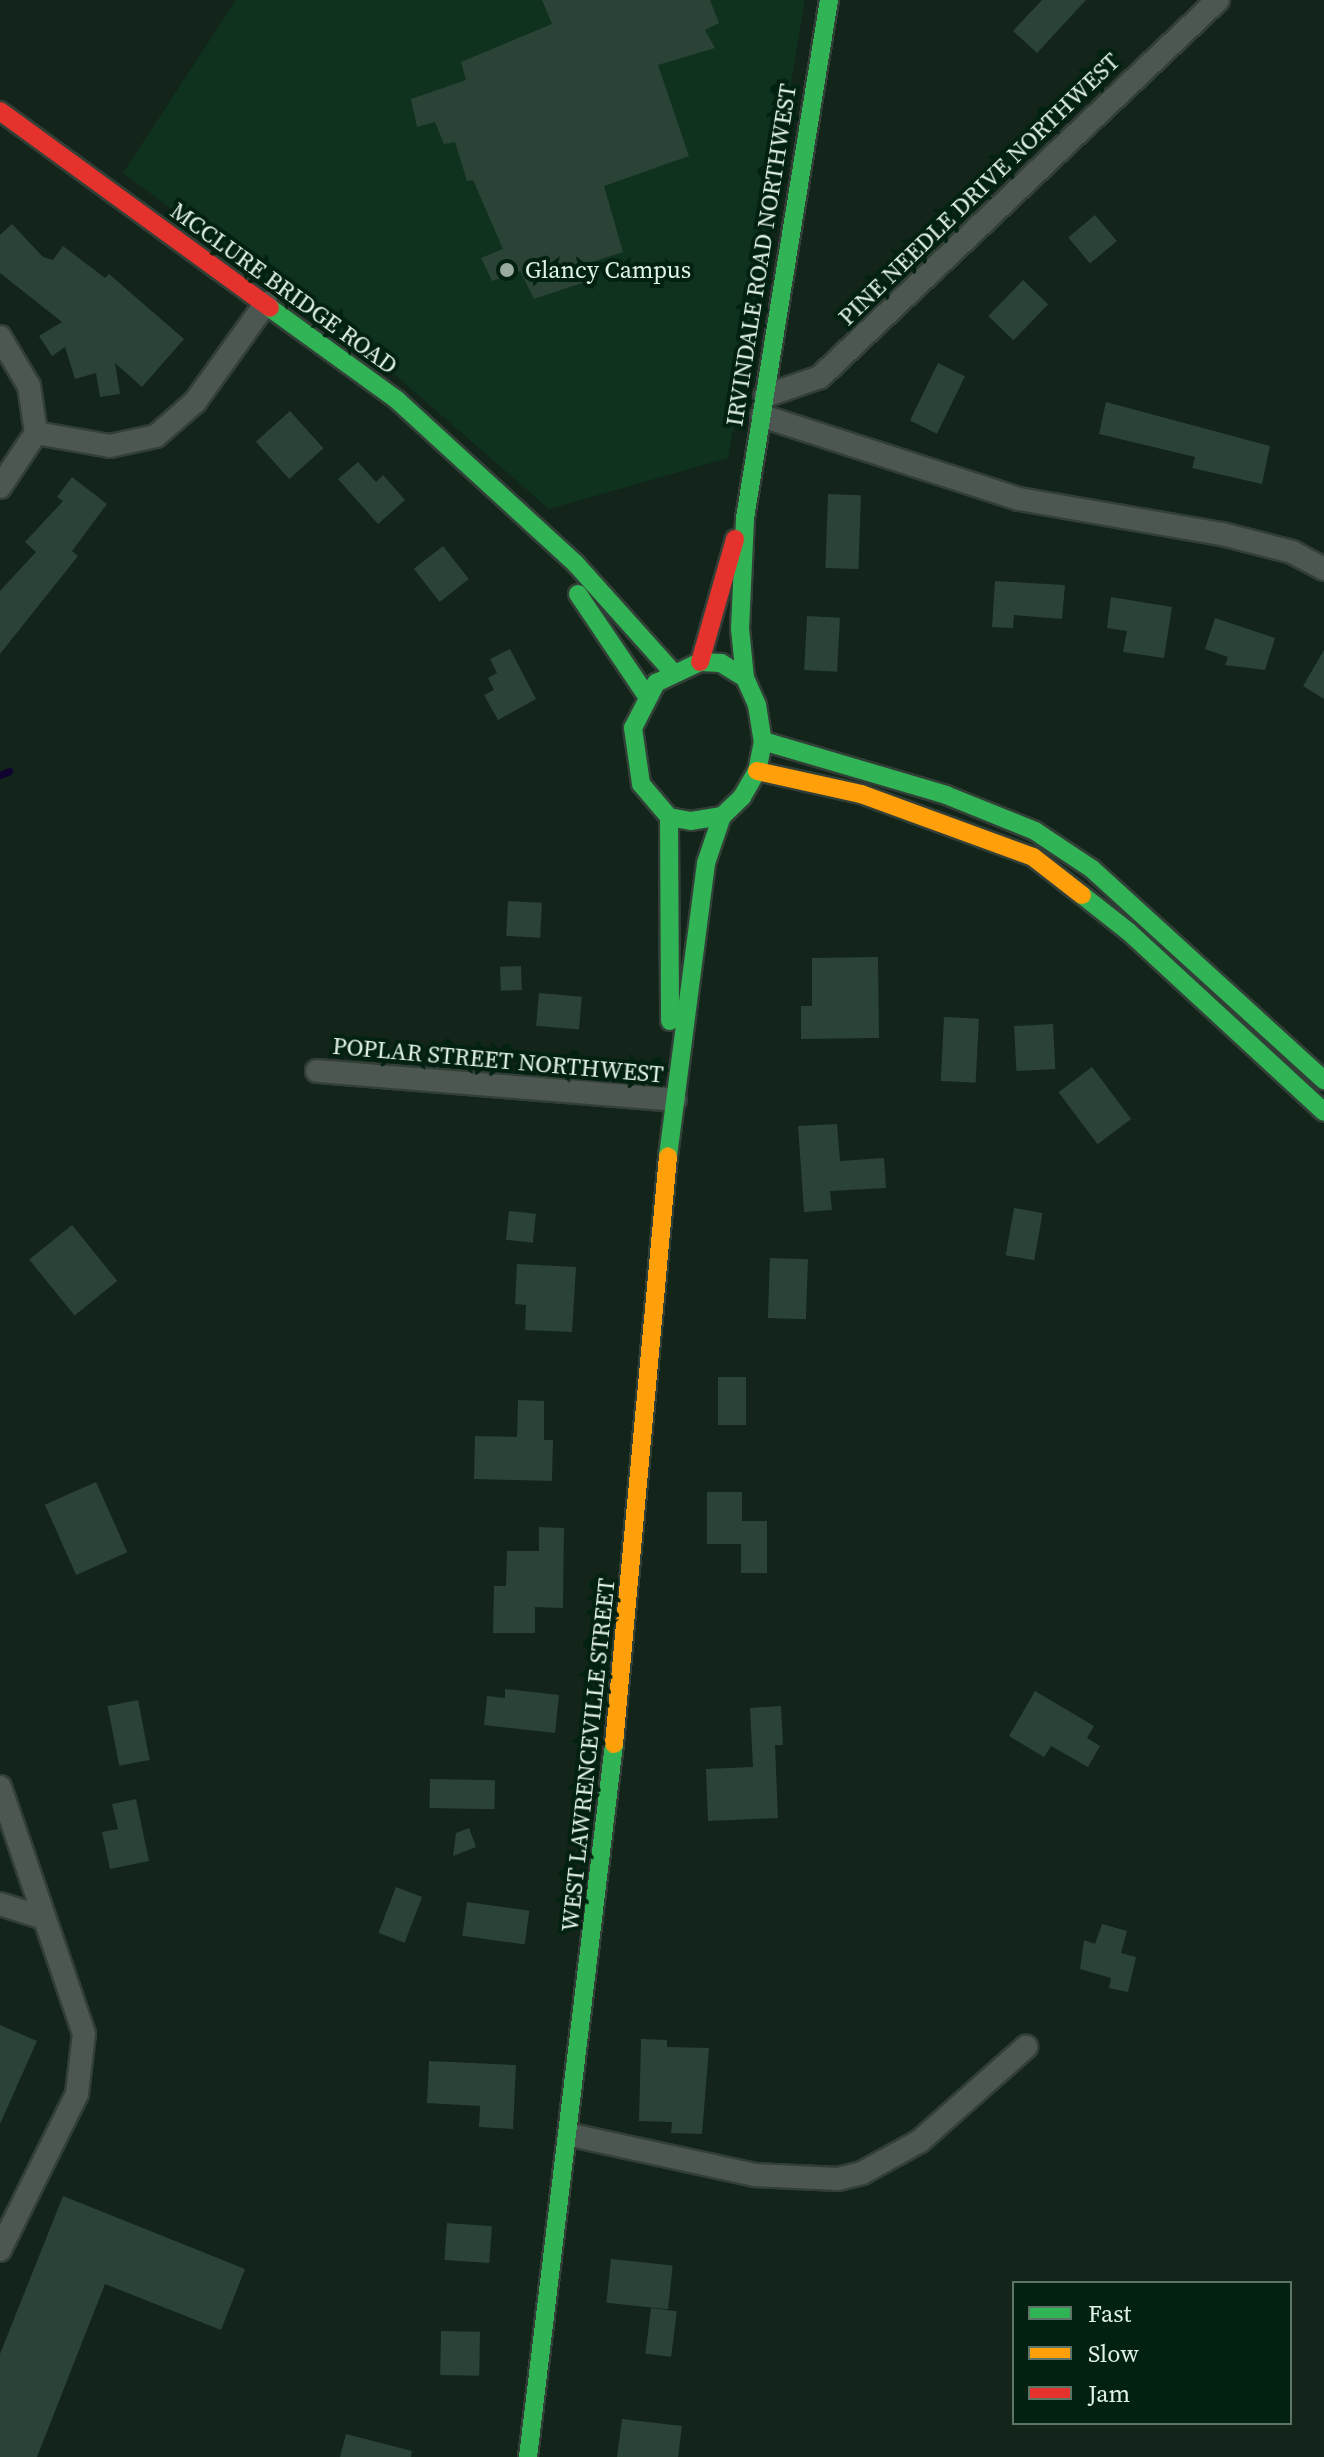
<!DOCTYPE html>
<style>
body{margin:0}
#map{position:relative;width:1324px;height:2457px;overflow:hidden;background:#13241b;font-family:"Source Serif 4",serif}
div>[style]{position:absolute}
.built>*{inset:0;background:#0f321f}
.stream>*{height:7px;margin:-3.5px;padding:0 3.5px;transform-origin:3.5px;border-radius:3.5px;background:#110330}
.building>*{inset:0;background:#2b4236;transform-origin:0 0}
.roads{filter:drop-shadow(2px 0 #323f37) drop-shadow(-2px 0 #323f37) drop-shadow(0 2px #323f37) drop-shadow(0 -2px #323f37)}
.street>*{height:22px;margin:-11px;padding:0 11px;transform-origin:11px;border-radius:11px;background:#4c5751}
.fast>*{height:18px;margin:-9px;padding:0 9px;transform-origin:9px;border-radius:9px;background:#30b455}
.slow>*{height:18px;margin:-9px;padding:0 9px;transform-origin:9px;border-radius:9px;background:#ff9f0a}
.jam>*{height:18px;margin:-9px;padding:0 9px;transform-origin:9px;border-radius:9px;background:#e5322d}
.dots>*{width:22px;height:22px;translate:-50% -50%;box-sizing:border-box;border:4px solid #032111;border-radius:50%}
span{translate:-50% -50%;white-space:nowrap;text-align:center;line-height:1.15;-webkit-text-stroke:8px #032111;paint-order:stroke}
.street-label{font-size:24px;color:#e1f2e6}
.poi-label{font-size:24px;color:#e1f2e6}
.left{translate:0 -50%;text-align:left}
.legend{position:absolute;left:1012px;top:2281px;width:280px;height:144px;box-sizing:border-box;background:#032111;border:2px solid #5c7566;margin:0;padding:10px 14px;list-style:none;font-size:24px;color:#e1f2e6}
.legend li{display:flex;align-items:center;gap:16px;height:40px}
.legend b{width:40px;border:2px solid #5c7566}
</style>
<div id="map">
<div class="built">
<div style="clip-path:polygon(236px 0,805px 0,728px 458px,549px 509px,386px 367px,123px 173px)"></div>
</div>
<div class="stream">
<div style="left:0;top:775px;width:10px;rotate:-24deg"></div>
</div>
<div class="building">
<div style="clip-path:polygon(542px 0,710px 0,719px 23px,705px 30px,715px 48px,658px 65px,689px 156px,604px 186px,623px 252px,580px 266px,585px 282px,534px 299px,520px 271px,492px 281px,481px 258px,503px 249px,473px 180px,467px 181px,455px 142px,444px 144px,435px 122px,417px 127px,411px 99px,466px 80px,461px 62px,552px 24px)"></div>
<div style="clip-path:polygon(1042px 0,1086px 0,1037px 53px,1013px 31px)"></div>
<div style="left:1095px;top:215px;width:34px;height:35px;rotate:50deg"></div>
<div style="clip-path:polygon(12px 224px,43px 257px,53px 260px,63px 246px,105px 278px,109px 274px,184px 339px,142px 387px,115px 363px,120px 394px,100px 397px,96px 373px,75px 379px,65px 347px,52px 356px,39px 336px,62px 322px,0 273px,0 235px)"></div>
<div style="left:1023px;top:280px;width:35px;height:50px;rotate:44deg"></div>
<div style="left:938px;top:363px;width:30px;height:64px;rotate:26deg"></div>
<div style="clip-path:polygon(1106px 402px,1270px 446px,1262px 484px,1192px 468px,1195px 457px,1099px 434px)"></div>
<div style="left:290px;top:411px;width:50px;height:46px;rotate:48deg"></div>
<div style="clip-path:polygon(358px 462px,376px 482px,383px 475px,405px 500px,378px 524px,338px 479px)"></div>
<div style="clip-path:polygon(72px 477px,107px 504px,72px 551px,78px 556px,0 654px,0 591px,36px 552px,25px 542px,63px 501px,57px 497px)"></div>
<div style="left:828px;top:494px;width:33px;height:74px;rotate:2deg"></div>
<div style="left:443px;top:546px;width:42px;height:37px;rotate:52deg"></div>
<div style="clip-path:polygon(995px 581px,1065px 585px,1062px 619px,1014px 615px,1013px 628px,992px 627px)"></div>
<div style="clip-path:polygon(1111px 597px,1172px 607px,1164px 658px,1123px 652px,1127px 631px,1107px 628px)"></div>
<div style="left:807px;top:616px;width:33px;height:54px;rotate:3deg"></div>
<div style="clip-path:polygon(1215px 618px,1275px 638px,1265px 670px,1225px 665px,1228px 657px,1205px 649px)"></div>
<div style="clip-path:polygon(510px 649px,536px 699px,498px 720px,484px 695px,494px 690px,488px 678px,497px 673px,490px 659px)"></div>
<div style="clip-path:polygon(1324px 650px,1324px 699px,1303px 686px)"></div>
<div style="left:508px;top:901px;width:34px;height:35px;rotate:3deg"></div>
<div style="clip-path:polygon(878px 957px,879px 1038px,801px 1039px,801px 1006px,812px 1006px,812px 958px)"></div>
<div style="left:521px;top:966px;width:24px;height:21px;rotate:88deg"></div>
<div style="left:539px;top:993px;width:43px;height:33px;rotate:5deg"></div>
<div style="left:944px;top:1017px;width:35px;height:64px;rotate:3deg"></div>
<div style="left:1053px;top:1024px;width:45px;height:39px;rotate:87deg"></div>
<div style="left:1092px;top:1067px;width:65px;height:42px;rotate:53deg"></div>
<div style="clip-path:polygon(837px 1124px,840px 1161px,884px 1158px,886px 1188px,830px 1191px,832px 1210px,804px 1212px,798px 1126px)"></div>
<div style="left:1014px;top:1208px;width:29px;height:48px;rotate:10deg"></div>
<div style="left:509px;top:1211px;width:27px;height:29px;rotate:6deg"></div>
<div style="left:72px;top:1225px;width:72px;height:55px;rotate:51deg"></div>
<div style="left:770px;top:1258px;width:38px;height:60px;rotate:2deg"></div>
<div style="clip-path:polygon(517px 1264px,576px 1267px,572px 1332px,525px 1330px,526px 1305px,515px 1304px)"></div>
<div style="left:718px;top:1377px;width:28px;height:48px"></div>
<div style="clip-path:polygon(518px 1400px,544px 1401px,544px 1440px,553px 1440px,552px 1481px,474px 1479px,475px 1436px,517px 1437px)"></div>
<div style="left:96px;top:1482px;width:77px;height:56px;rotate:66deg"></div>
<div style="clip-path:polygon(707px 1492px,742px 1492px,742px 1521px,767px 1521px,767px 1573px,741px 1573px,741px 1544px,707px 1544px)"></div>
<div style="clip-path:polygon(539px 1527px,564px 1528px,563px 1608px,535px 1607px,535px 1633px,493px 1633px,494px 1586px,506px 1586px,507px 1551px,539px 1551px)"></div>
<div style="clip-path:polygon(505px 1689px,559px 1695px,555px 1733px,484px 1725px,487px 1696px,505px 1698px)"></div>
<div style="clip-path:polygon(1035px 1691px,1094px 1726px,1087px 1738px,1100px 1746px,1088px 1767px,1051px 1746px,1044px 1757px,1009px 1736px)"></div>
<div style="left:138px;top:1700px;width:61px;height:31px;rotate:79deg"></div>
<div style="clip-path:polygon(781px 1706px,783px 1745px,775px 1745px,778px 1818px,708px 1821px,706px 1769px,753px 1767px,750px 1708px)"></div>
<div style="left:430px;top:1779px;width:65px;height:29px;rotate:1deg"></div>
<div style="clip-path:polygon(136px 1799px,149px 1861px,110px 1869px,102px 1832px,118px 1829px,112px 1804px)"></div>
<div style="clip-path:polygon(469px 1828px,476px 1847px,453px 1856px,456px 1833px)"></div>
<div style="left:396px;top:1887px;width:28px;height:49px;rotate:21deg"></div>
<div style="left:467px;top:1902px;width:63px;height:34px;rotate:8deg"></div>
<div style="clip-path:polygon(1102px 1924px,1127px 1931px,1121px 1953px,1136px 1957px,1128px 1992px,1109px 1988px,1111px 1978px,1080px 1969px,1084px 1940px,1095px 1944px)"></div>
<div style="clip-path:polygon(0 2025px,37px 2041px,0 2124px)"></div>
<div style="clip-path:polygon(641px 2039px,667px 2040px,667px 2047px,709px 2048px,702px 2134px,671px 2133px,672px 2122px,639px 2121px)"></div>
<div style="clip-path:polygon(429px 2061px,516px 2065px,513px 2129px,479px 2127px,480px 2106px,427px 2103px)"></div>
<div style="clip-path:polygon(63px 2196px,245px 2269px,221px 2330px,105px 2284px,37px 2457px,0 2457px,0 2354px)"></div>
<div style="left:447px;top:2223px;width:45px;height:37px;rotate:4deg"></div>
<div style="left:611px;top:2259px;width:62px;height:44px;rotate:6deg"></div>
<div style="left:651px;top:2308px;width:26px;height:46px;rotate:7deg"></div>
<div style="left:441px;top:2331px;width:39px;height:44px;rotate:1deg"></div>
<div style="clip-path:polygon(622px 2419px,682px 2426px,678px 2457px,617px 2457px)"></div>
<div style="clip-path:polygon(346px 2434px,412px 2451px,411px 2457px,340px 2457px)"></div>
</div>
<div class="roads">
<div class="street">
<div style="left:0;top:337px;width:57px;rotate:59.4deg"></div>
<div style="left:29px;top:386px;width:48px;rotate:81.5deg"></div>
<div style="left:36px;top:433px;width:65px;rotate:123.7deg"></div>
<div style="left:765px;top:396px;width:58px;rotate:-19.1deg"></div>
<div style="left:820px;top:377px;width:548px;rotate:-43.45deg"></div>
<div style="left:762px;top:416px;width:270px;rotate:17.9deg"></div>
<div style="left:1019px;top:499px;width:206px;rotate:9.8deg"></div>
<div style="left:1222px;top:534px;width:72px;rotate:14.4deg"></div>
<div style="left:1292px;top:552px;width:36px;rotate:28deg"></div>
<div style="left:36px;top:433px;width:75px;rotate:10deg"></div>
<div style="left:110px;top:446px;width:47px;rotate:-12.3deg"></div>
<div style="left:156px;top:436px;width:52px;rotate:-41.1deg"></div>
<div style="left:195px;top:402px;width:122px;rotate:-54.4deg"></div>
<div style="left:317px;top:1071px;width:359px;rotate:4.6deg"></div>
<div style="left:0;top:1787px;width:261px;rotate:71.2deg"></div>
<div style="left:84px;top:2034px;width:60px;rotate:96.7deg"></div>
<div style="left:77px;top:2094px;width:174px;rotate:116.3deg"></div>
<div style="left:0;top:1904px;width:46px;rotate:17.7deg"></div>
<div style="left:571px;top:2135px;width:187px;rotate:12.3deg"></div>
<div style="left:754px;top:2175px;width:84px;rotate:2.7deg"></div>
<div style="left:838px;top:2179px;width:25px;rotate:-14deg"></div>
<div style="left:862px;top:2173px;width:66px;rotate:-28.9deg"></div>
<div style="left:920px;top:2141px;width:142px;rotate:-41.6deg"></div>
</div>
<div class="fast">
<div style="left:270px;top:308px;width:157px;rotate:35.9deg"></div>
<div style="left:397px;top:400px;width:241px;rotate:42.5deg"></div>
<div style="left:575px;top:563px;width:145px;rotate:48.1deg"></div>
<div style="left:578px;top:594px;width:122px;rotate:56deg"></div>
<div style="left:700px;top:662px;width:21px;rotate:3deg"></div>
<div style="left:721px;top:663px;width:28px;rotate:32deg"></div>
<div style="left:745px;top:678px;width:30px;rotate:66deg"></div>
<div style="left:757px;top:705px;width:36px;rotate:81deg"></div>
<div style="left:763px;top:741px;width:31px;rotate:101deg"></div>
<div style="left:757px;top:771px;width:30px;rotate:120deg"></div>
<div style="left:742px;top:797px;width:28px;rotate:136deg"></div>
<div style="left:722px;top:816px;width:31px;rotate:171deg"></div>
<div style="left:691px;top:821px;width:22px;rotate:-170deg"></div>
<div style="left:669px;top:817px;width:43px;rotate:-130.3deg"></div>
<div style="left:641px;top:784px;width:57px;rotate:-98.1deg"></div>
<div style="left:633px;top:728px;width:51px;rotate:-62.9deg"></div>
<div style="left:656px;top:683px;width:49px;rotate:-25.5deg"></div>
<div style="left:745px;top:678px;width:49px;rotate:-95.8deg"></div>
<div style="left:740px;top:629px;width:111px;rotate:-87.4deg"></div>
<div style="left:745px;top:518px;width:525px;rotate:-80.79deg"></div>
<div style="left:763px;top:741px;width:191px;rotate:16.4deg"></div>
<div style="left:946px;top:795px;width:96px;rotate:22deg"></div>
<div style="left:1035px;top:831px;width:69px;rotate:33.7deg"></div>
<div style="left:1092px;top:869px;width:314px;rotate:42.3deg"></div>
<div style="left:669px;top:817px;width:204px;rotate:89.7deg"></div>
<div style="left:1082px;top:895px;width:60px;rotate:38.2deg"></div>
<div style="left:1129px;top:932px;width:265px;rotate:42.7deg"></div>
<div style="left:668px;top:1156px;width:295px;rotate:-82.6deg"></div>
<div style="left:706px;top:863px;width:50px;rotate:-71.2deg"></div>
<div style="left:528px;top:2457px;width:718px;rotate:-83.12deg"></div>
</div>
<div class="slow">
<div style="left:757px;top:771px;width:107px;rotate:12.5deg"></div>
<div style="left:861px;top:794px;width:183px;rotate:20.1deg"></div>
<div style="left:1033px;top:857px;width:62px;rotate:37.8deg"></div>
<div style="left:614px;top:1744px;width:590px;rotate:-84.75deg"></div>
</div>
<div class="jam">
<div style="left:0;top:111px;width:334px;rotate:36.1deg"></div>
<div style="left:700px;top:662px;width:128px;rotate:-74.1deg"></div>
</div>
</div>
<div class="dots">
<div style="left:507px;top:270px;background:#99aa9f"></div>
</div>
<div class="street-label">
<span style="left:979px;top:189px;rotate:-44deg">PINE NEEDLE DRIVE NORTHWEST</span>
<span style="left:761px;top:255px;rotate:-81deg">IRVINDALE ROAD NORTHWEST</span>
<span style="left:284px;top:288px;rotate:36deg">MCCLURE BRIDGE ROAD</span>
<span style="left:498px;top:1060px;rotate:5deg">POPLAR STREET NORTHWEST</span>
<span style="left:588px;top:1755px;rotate:-84deg">WEST LAWRENCEVILLE STREET</span>
</div>
<div class="poi-label">
<span class="left" style="left:525px;top:270px">Glancy Campus</span>
</div>
<ul class="legend">
<li><b style="height:10px;background:#30b455"></b>Fast</li>
<li><b style="height:10px;background:#ff9f0a"></b>Slow</li>
<li><b style="height:10px;background:#e5322d"></b>Jam</li>
</ul>
</div>
